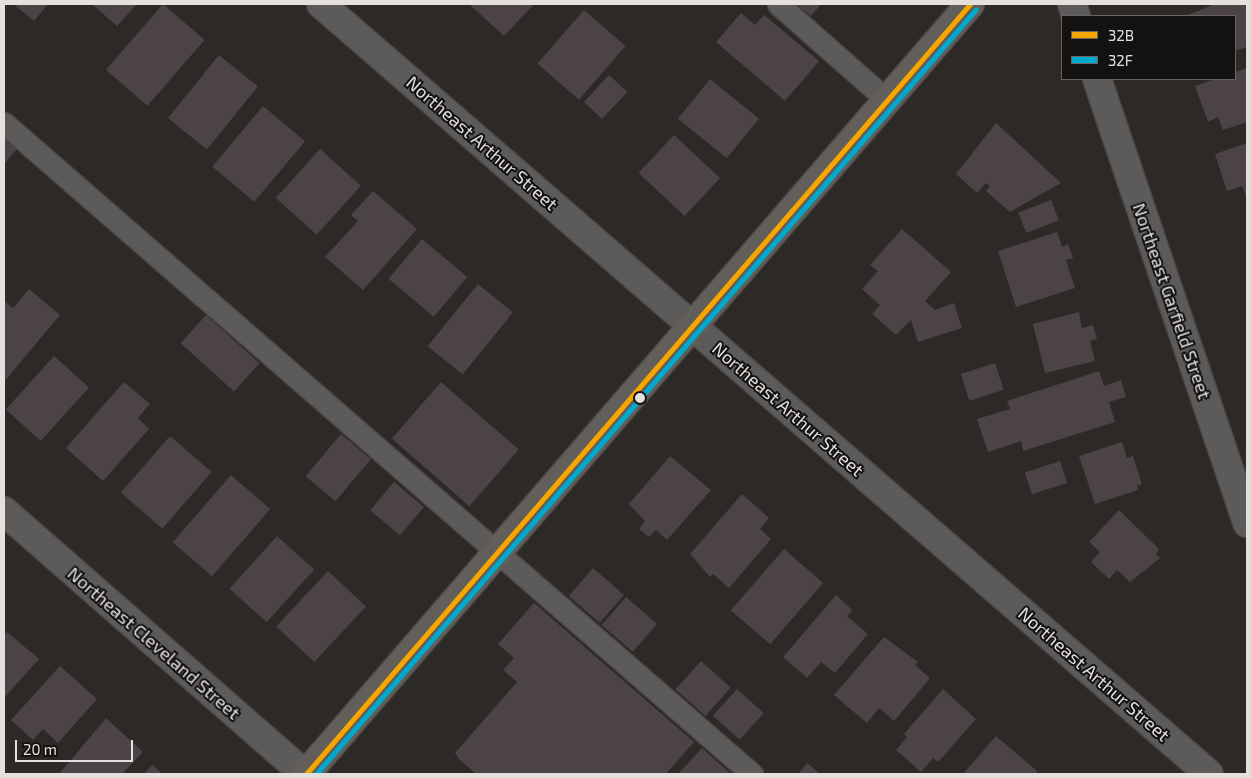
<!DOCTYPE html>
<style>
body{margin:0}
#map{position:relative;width:1251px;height:778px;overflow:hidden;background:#2c2927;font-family:"Exo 2",sans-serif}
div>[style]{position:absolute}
.building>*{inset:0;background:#4c4347;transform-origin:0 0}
.roads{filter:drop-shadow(1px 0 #494746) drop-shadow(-1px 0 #494746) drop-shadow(0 1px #494746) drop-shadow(0 -1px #494746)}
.lane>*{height:21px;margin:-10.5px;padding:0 10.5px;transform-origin:10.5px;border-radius:10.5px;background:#5c5b5a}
.street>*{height:28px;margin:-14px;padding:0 14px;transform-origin:14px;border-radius:14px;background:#5c5b5a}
.secondary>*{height:28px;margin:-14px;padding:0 14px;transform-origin:14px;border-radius:14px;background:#625e5a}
.bus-1>*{height:5px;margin:-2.5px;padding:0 2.5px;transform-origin:2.5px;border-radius:2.5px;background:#f7a600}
.bus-2>*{height:5px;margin:-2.5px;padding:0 2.5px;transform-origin:2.5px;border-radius:2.5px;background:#00a9ce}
.dots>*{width:14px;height:14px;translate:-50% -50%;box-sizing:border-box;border:2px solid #141211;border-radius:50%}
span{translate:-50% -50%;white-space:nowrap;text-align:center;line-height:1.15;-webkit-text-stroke:4px #141211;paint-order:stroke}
.street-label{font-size:18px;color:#e3e0de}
.frame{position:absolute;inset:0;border:5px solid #e3e0de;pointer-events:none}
.legend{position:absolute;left:1061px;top:15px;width:175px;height:65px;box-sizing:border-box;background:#141211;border:1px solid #676463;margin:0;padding:6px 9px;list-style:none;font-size:15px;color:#e3e0de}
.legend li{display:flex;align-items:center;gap:10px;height:25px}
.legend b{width:25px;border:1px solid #676463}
.scale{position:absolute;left:15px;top:740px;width:118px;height:22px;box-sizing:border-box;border:2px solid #e3e0de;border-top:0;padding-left:6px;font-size:15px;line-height:18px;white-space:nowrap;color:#e3e0de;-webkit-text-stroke:4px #141211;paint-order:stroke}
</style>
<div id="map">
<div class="building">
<div style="clip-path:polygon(13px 4px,48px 4px,34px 21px)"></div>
<div style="clip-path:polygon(92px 4px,137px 4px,117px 26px)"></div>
<div style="left:163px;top:4px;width:55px;height:87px;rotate:41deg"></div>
<div style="clip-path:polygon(469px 4px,534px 4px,504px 36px)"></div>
<div style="clip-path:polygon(796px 4px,821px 4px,811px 16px)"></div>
<div style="clip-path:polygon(1215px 4px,1247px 4px,1247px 47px,1235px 51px,1235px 16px,1185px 16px)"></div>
<div style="left:584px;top:10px;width:55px;height:71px;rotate:41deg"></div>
<div style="clip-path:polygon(741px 13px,755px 25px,764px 15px,819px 61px,785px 101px,716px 42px)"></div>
<div style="left:219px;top:55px;width:50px;height:81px;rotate:39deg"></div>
<div style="clip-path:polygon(1247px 68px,1247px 122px,1223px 130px,1218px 117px,1208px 122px,1195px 86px,1216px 79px,1235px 79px,1235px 72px)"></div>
<div style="left:609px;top:75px;width:25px;height:37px;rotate:43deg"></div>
<div style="left:710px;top:79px;width:63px;height:51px;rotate:39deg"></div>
<div style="left:263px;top:106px;width:55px;height:79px;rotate:40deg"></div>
<div style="clip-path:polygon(996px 123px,1061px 183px,1010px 212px,986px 191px,990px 186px,986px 183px,977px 193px,956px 174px)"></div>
<div style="left:674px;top:135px;width:63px;height:52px;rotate:43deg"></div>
<div style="clip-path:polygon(4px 137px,17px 149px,4px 164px)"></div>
<div style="clip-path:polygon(1247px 143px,1247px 196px,1246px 196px,1242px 186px,1227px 191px,1215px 154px)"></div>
<div style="left:320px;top:149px;width:55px;height:66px;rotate:42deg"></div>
<div style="clip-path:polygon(373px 191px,417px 229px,363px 290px,325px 257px,358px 221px,351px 215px)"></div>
<div style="left:1051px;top:200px;width:22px;height:35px;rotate:69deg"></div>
<div style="clip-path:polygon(902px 229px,951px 272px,925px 301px,935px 310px,954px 303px,962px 328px,918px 342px,911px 320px,896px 335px,872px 314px,880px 305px,862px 289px,878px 271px,870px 265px)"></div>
<div style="clip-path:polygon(1057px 232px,1062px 247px,1068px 244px,1073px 258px,1066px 260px,1075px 288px,1016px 307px,998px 251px)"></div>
<div style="left:422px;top:239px;width:59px;height:52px;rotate:40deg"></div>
<div style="left:478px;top:284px;width:45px;height:80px;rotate:39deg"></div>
<div style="clip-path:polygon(29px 289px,60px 315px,4px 382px,4px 301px,13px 308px)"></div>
<div style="clip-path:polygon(1079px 312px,1082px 328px,1093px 325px,1097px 339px,1090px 341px,1095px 361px,1045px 373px,1033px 324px)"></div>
<div style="left:206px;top:315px;width:72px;height:38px;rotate:42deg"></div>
<div style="left:54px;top:356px;width:47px;height:72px;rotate:42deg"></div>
<div style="left:995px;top:363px;width:28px;height:36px;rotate:72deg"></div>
<div style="clip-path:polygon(1099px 371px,1104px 386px,1121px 380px,1126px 397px,1109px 402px,1115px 422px,1023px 451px,1021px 441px,988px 452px,977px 419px,1010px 409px,1007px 401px)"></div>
<div style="clip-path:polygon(124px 382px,150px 404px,138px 418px,149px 429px,103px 481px,66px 448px)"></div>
<div style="left:441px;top:382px;width:103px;height:75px;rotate:41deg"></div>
<div style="left:341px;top:434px;width:39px;height:55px;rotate:40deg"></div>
<div style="left:170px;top:436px;width:55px;height:75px;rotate:41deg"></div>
<div style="clip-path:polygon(1122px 442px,1127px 458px,1133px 456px,1142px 484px,1137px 486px,1138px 490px,1095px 504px,1079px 456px)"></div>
<div style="clip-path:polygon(670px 456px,711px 490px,667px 540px,656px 530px,649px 537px,639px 529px,645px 521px,629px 504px)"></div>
<div style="left:1060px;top:461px;width:23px;height:37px;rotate:72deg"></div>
<div style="left:231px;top:475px;width:52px;height:89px;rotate:41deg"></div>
<div style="left:394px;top:482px;width:39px;height:37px;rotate:40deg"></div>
<div style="clip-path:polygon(742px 494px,769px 518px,760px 529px,771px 539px,729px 588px,713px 574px,710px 577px,690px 554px)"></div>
<div style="clip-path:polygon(1119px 510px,1159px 549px,1156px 554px,1160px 558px,1130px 582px,1117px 570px,1109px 579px,1091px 562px,1100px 552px,1089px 542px)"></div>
<div style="left:277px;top:536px;width:50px;height:71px;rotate:42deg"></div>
<div style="left:784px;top:549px;width:52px;height:81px;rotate:41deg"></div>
<div style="left:593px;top:568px;width:41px;height:37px;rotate:41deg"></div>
<div style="left:328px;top:571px;width:52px;height:76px;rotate:43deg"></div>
<div style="clip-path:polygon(836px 595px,852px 610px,847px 616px,868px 634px,835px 673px,821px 662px,807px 678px,783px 657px)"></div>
<div style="left:626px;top:597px;width:41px;height:37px;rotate:41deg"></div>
<div style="clip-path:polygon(534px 603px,694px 742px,666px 774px,476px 774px,459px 759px,455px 753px,517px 682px,503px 670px,514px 658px,498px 644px)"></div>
<div style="clip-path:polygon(7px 632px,39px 659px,5px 697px,4px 636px)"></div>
<div style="clip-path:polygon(884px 637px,918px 662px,915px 665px,930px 678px,894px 721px,879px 708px,867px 723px,834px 695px)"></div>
<div style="left:701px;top:661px;width:40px;height:38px;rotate:42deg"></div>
<div style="clip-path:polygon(60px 666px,97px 699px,58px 743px,43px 729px,33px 740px,11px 720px)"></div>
<div style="left:737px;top:689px;width:36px;height:36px;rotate:42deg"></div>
<div style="clip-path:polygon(943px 689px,976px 719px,938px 762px,933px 758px,921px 772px,896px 750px,907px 737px,904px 734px)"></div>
<div style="clip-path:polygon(106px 718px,143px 752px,122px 774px,59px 774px)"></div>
<div style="clip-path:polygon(996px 736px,1037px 771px,1035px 774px,963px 774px)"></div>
<div style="clip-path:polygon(702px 748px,731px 774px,678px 774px)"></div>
<div style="clip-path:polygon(807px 763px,820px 774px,798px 774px)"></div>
<div style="clip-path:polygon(152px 765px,163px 774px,144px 774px)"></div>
</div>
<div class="roads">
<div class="lane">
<div style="left:778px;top:4px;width:145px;rotate:41.4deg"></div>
<div style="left:4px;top:123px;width:992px;rotate:41.03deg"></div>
</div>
<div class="street">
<div style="left:321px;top:4px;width:1175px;rotate:40.93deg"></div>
<div style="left:1072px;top:4px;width:13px;rotate:72deg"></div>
<div style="left:1097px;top:79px;width:469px;rotate:71.3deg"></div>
<div style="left:4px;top:511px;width:399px;rotate:41.2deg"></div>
</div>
<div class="secondary">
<div style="left:306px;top:774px;width:1017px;rotate:-49.23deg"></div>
</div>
</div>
<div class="bus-1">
<div style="left:306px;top:774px;width:1017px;rotate:-49.23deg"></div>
</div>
<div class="bus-2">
<div style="left:316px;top:774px;width:1010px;rotate:-49.21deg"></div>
</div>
<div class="dots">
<div style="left:640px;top:398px;background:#e3e0de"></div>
</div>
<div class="street-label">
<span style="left:482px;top:143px;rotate:41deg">Northeast Arthur Street</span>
<span style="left:1172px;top:301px;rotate:71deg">Northeast Garfield Street</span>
<span style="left:788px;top:409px;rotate:41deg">Northeast Arthur Street</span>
<span style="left:154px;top:643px;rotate:41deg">Northeast Cleveland Street</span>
<span style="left:1094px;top:674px;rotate:41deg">Northeast Arthur Street</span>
</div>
<div class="frame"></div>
<ul class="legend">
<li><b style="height:6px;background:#f7a600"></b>32B</li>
<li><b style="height:6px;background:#00a9ce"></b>32F</li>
</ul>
<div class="scale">20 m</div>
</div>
